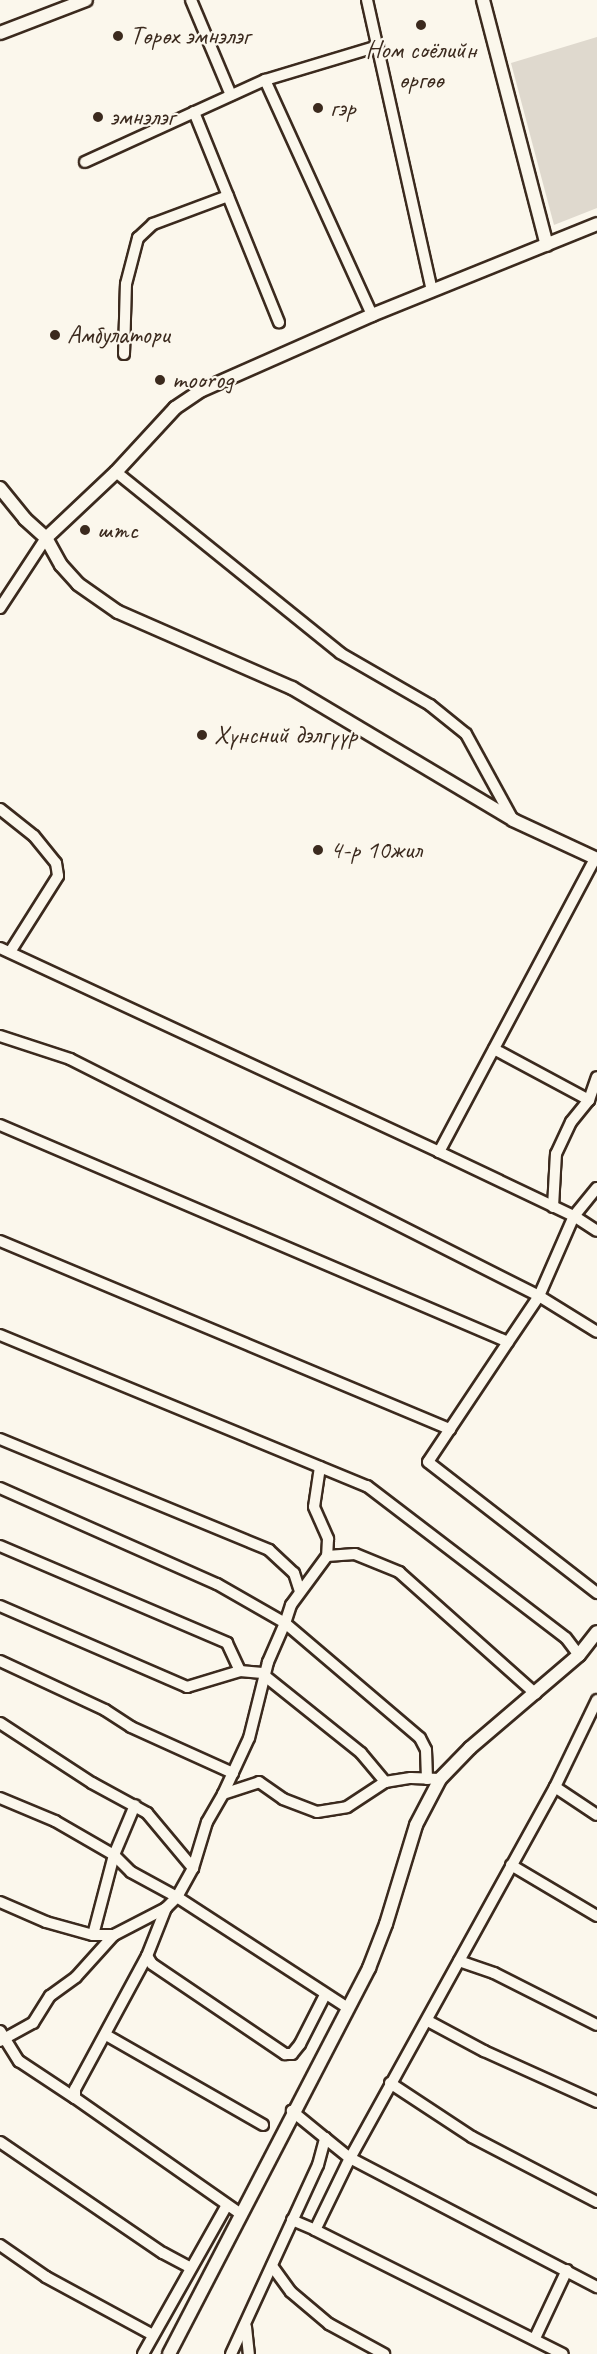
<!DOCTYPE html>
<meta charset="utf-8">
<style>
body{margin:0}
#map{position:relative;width:597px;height:2354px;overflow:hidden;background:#fbf7ec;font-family:Caveat,sans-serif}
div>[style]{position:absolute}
.green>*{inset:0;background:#dfd9ce}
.roads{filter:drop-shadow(2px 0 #3b2a1e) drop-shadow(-2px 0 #3b2a1e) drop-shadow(0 2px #3b2a1e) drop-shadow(0 -2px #3b2a1e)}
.minor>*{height:10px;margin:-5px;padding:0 5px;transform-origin:5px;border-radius:5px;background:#fbf7ec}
.tertiary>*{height:12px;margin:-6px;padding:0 6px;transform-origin:6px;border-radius:6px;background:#fbf7ec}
.dots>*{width:16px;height:16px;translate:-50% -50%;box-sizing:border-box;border:3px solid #fbf7ec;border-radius:50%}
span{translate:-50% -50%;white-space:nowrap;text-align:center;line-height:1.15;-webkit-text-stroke:4.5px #fbf7ec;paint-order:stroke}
.poi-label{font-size:26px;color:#3b2a1e}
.left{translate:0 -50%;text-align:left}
</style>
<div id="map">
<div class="green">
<div style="clip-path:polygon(597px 37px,597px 208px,554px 225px,511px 63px)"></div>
</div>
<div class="roads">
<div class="minor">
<div style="left:191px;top:0;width:103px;rotate:67.2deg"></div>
<div style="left:367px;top:0;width:298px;rotate:77.4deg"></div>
<div style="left:265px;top:80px;width:258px;rotate:65.5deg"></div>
<div style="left:194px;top:112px;width:227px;rotate:68deg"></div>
<div style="left:85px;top:162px;width:198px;rotate:-24.5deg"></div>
<div style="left:265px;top:80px;width:118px;rotate:-16.7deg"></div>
<div style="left:124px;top:354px;width:70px;rotate:-88.4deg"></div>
<div style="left:126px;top:284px;width:48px;rotate:-75.4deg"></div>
<div style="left:138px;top:238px;width:21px;rotate:-43deg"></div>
<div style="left:153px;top:224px;width:80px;rotate:-20.5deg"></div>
<div style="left:116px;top:472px;width:288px;rotate:38.9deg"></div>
<div style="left:340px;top:653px;width:104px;rotate:30deg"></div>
<div style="left:430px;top:705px;width:46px;rotate:38.9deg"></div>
<div style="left:466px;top:734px;width:98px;rotate:61.3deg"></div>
<div style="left:0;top:608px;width:84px;rotate:-56.7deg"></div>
<div style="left:0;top:809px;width:43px;rotate:38.5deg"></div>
<div style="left:34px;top:836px;width:35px;rotate:51deg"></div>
<div style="left:56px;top:863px;width:13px;rotate:81deg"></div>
<div style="left:58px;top:876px;width:90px;rotate:122.3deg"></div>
<div style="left:0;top:948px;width:484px;rotate:24.9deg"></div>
<div style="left:439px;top:1152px;width:149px;rotate:25.4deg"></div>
<div style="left:574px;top:1216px;width:27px;rotate:33deg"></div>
<div style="left:0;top:1036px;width:74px;rotate:18.2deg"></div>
<div style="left:70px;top:1059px;width:525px;rotate:26.81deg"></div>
<div style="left:539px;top:1296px;width:68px;rotate:31.8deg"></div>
<div style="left:494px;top:1049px;width:108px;rotate:28.2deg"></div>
<div style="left:0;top:1125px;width:552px;rotate:23.13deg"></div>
<div style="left:508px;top:1342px;width:55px;rotate:-56deg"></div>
<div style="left:539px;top:1296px;width:87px;rotate:-66.4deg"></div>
<div style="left:574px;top:1216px;width:36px;rotate:-51deg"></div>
<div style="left:439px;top:1152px;width:333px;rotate:-62deg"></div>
<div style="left:553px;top:1207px;width:53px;rotate:-86.8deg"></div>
<div style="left:556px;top:1154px;width:35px;rotate:-65deg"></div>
<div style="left:571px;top:1122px;width:28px;rotate:-51deg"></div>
<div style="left:589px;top:1100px;width:24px;rotate:-71deg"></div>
<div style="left:0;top:1241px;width:488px;rotate:22.7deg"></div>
<div style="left:0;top:1335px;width:397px;rotate:22.4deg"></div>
<div style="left:367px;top:1486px;width:250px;rotate:37.4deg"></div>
<div style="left:566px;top:1638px;width:21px;rotate:53deg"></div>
<div style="left:508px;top:1342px;width:144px;rotate:123.7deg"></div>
<div style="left:428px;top:1462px;width:214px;rotate:37.8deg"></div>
<div style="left:0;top:1439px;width:291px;rotate:22.4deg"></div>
<div style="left:269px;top:1550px;width:34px;rotate:43deg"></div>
<div style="left:294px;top:1573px;width:19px;rotate:72deg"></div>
<div style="left:320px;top:1467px;width:40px;rotate:98.5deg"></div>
<div style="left:314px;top:1507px;width:35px;rotate:66deg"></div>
<div style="left:328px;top:1539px;width:17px;rotate:93deg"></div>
<div style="left:327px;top:1556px;width:61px;rotate:126.3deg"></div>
<div style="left:291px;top:1605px;width:19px;rotate:108deg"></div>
<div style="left:285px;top:1623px;width:177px;rotate:40.4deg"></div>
<div style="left:420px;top:1738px;width:13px;rotate:63deg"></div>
<div style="left:426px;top:1750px;width:29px;rotate:88deg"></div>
<div style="left:0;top:1488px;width:237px;rotate:23.9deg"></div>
<div style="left:217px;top:1584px;width:78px;rotate:29.8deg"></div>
<div style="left:285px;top:1623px;width:43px;rotate:113.6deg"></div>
<div style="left:268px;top:1662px;width:78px;rotate:104deg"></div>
<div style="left:249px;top:1738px;width:62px;rotate:114.9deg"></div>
<div style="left:0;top:1546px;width:247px;rotate:23.1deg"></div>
<div style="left:227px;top:1643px;width:31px;rotate:65deg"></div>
<div style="left:327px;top:1556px;width:28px;rotate:-4deg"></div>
<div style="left:355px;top:1554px;width:48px;rotate:22.2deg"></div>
<div style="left:399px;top:1572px;width:183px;rotate:41.7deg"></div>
<div style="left:0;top:1606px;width:204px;rotate:23.4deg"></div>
<div style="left:187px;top:1687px;width:55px;rotate:-16.8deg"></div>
<div style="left:240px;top:1671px;width:25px;rotate:5deg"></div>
<div style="left:0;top:1661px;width:116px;rotate:25deg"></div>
<div style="left:105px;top:1710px;width:31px;rotate:33deg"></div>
<div style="left:131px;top:1727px;width:112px;rotate:24.3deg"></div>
<div style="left:265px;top:1676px;width:123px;rotate:38.7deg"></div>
<div style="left:361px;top:1753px;width:38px;rotate:50deg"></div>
<div style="left:597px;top:1700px;width:97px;rotate:115.8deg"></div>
<div style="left:555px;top:1787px;width:424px;rotate:118.9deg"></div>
<div style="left:350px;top:2158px;width:279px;rotate:27.6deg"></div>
<div style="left:0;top:1723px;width:110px;rotate:33.1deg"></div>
<div style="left:92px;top:1783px;width:63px;rotate:28.6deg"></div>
<div style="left:147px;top:1813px;width:72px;rotate:50.1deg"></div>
<div style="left:555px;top:1787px;width:50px;rotate:33.7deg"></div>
<div style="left:0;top:1798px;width:60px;rotate:22.7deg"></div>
<div style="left:55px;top:1821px;width:68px;rotate:30deg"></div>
<div style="left:114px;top:1855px;width:24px;rotate:45deg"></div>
<div style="left:131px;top:1872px;width:52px;rotate:28.5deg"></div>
<div style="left:177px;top:1897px;width:204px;rotate:33deg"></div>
<div style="left:511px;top:1865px;width:100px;rotate:30.7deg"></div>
<div style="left:0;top:1902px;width:50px;rotate:23.5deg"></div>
<div style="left:46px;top:1922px;width:49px;rotate:15.5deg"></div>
<div style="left:93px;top:1935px;width:21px"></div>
<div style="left:166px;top:1908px;width:52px;rotate:111.6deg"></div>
<div style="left:147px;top:1956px;width:9px;rotate:58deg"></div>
<div style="left:152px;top:1964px;width:161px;rotate:34.1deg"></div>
<div style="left:285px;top:2054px;width:7px"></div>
<div style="left:292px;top:2054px;width:13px;rotate:-51deg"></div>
<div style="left:300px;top:2044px;width:55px;rotate:-63deg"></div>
<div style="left:93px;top:1935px;width:83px;rotate:-75.3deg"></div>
<div style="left:114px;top:1855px;width:54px;rotate:-67.2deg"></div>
<div style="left:147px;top:1956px;width:151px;rotate:118.4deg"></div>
<div style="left:75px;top:2089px;width:9px;rotate:90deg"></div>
<div style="left:75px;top:2098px;width:200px;rotate:35deg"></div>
<div style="left:459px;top:1961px;width:37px;rotate:19deg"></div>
<div style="left:494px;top:1973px;width:115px;rotate:26.8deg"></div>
<div style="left:428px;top:2021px;width:64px;rotate:28.2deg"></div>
<div style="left:484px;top:2051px;width:124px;rotate:24.3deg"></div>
<div style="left:0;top:2031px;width:36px;rotate:58deg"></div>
<div style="left:19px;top:2061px;width:67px;rotate:33.5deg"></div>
<div style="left:106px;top:2035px;width:181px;rotate:29.8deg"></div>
<div style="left:0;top:2041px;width:38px;rotate:-29deg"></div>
<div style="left:33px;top:2023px;width:32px;rotate:-58deg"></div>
<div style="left:50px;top:1996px;width:32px;rotate:-36deg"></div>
<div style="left:76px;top:1977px;width:57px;rotate:-47.9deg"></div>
<div style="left:114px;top:1935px;width:59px;rotate:-27.4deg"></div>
<div style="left:166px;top:1908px;width:16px;rotate:-45deg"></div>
<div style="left:177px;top:1897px;width:33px;rotate:-61deg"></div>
<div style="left:193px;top:1868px;width:48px;rotate:-73.1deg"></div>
<div style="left:207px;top:1822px;width:32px;rotate:-60deg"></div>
<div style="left:223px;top:1794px;width:38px;rotate:-18deg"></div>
<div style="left:259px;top:1782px;width:29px;rotate:35deg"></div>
<div style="left:283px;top:1799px;width:36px;rotate:21deg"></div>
<div style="left:317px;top:1812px;width:30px;rotate:-9deg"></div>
<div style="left:347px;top:1807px;width:45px;rotate:-33.3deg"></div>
<div style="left:385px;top:1782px;width:26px;rotate:-9deg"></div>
<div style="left:411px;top:1778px;width:29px;rotate:2deg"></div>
<div style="left:390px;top:2083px;width:98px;rotate:33.4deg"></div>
<div style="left:472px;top:2137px;width:141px;rotate:27.5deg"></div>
<div style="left:325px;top:2138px;width:32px;rotate:39deg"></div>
<div style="left:350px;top:2158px;width:80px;rotate:115.9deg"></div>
<div style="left:315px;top:2230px;width:277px;rotate:26.6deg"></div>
<div style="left:0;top:2142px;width:197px;rotate:34.3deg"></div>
<div style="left:163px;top:2253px;width:30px;rotate:28deg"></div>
<div style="left:292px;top:2220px;width:25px;rotate:23deg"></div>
<div style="left:0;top:2245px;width:56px;rotate:34.8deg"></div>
<div style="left:46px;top:2277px;width:122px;rotate:28.5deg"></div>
<div style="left:272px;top:2266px;width:32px;rotate:54deg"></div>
<div style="left:291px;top:2292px;width:50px;rotate:40.1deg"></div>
<div style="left:329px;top:2324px;width:63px;rotate:28.6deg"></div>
<div style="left:246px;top:2327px;width:27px;rotate:84deg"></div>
<div style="left:535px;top:2338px;width:75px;rotate:-64.8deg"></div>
<div style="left:143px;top:2354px;width:171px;rotate:-60.6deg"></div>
<div style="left:231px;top:2354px;width:208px;rotate:-65.3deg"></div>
<div style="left:318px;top:2165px;width:28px;rotate:-75deg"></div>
<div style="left:325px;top:2138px;width:43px;rotate:-140.7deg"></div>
</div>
<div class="tertiary">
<div style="left:483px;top:0;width:253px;rotate:75.4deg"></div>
<div style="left:0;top:33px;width:92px;rotate:-21deg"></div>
<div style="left:0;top:488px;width:40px;rotate:51deg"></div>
<div style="left:25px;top:519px;width:28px;rotate:42deg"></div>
<div style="left:46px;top:538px;width:96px;rotate:-43.3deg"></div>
<div style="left:116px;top:472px;width:87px;rotate:-47.3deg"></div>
<div style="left:175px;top:408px;width:32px;rotate:-34deg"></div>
<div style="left:202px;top:390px;width:186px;rotate:-23.8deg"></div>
<div style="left:372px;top:315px;width:243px;rotate:-22deg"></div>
<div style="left:46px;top:538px;width:31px;rotate:61deg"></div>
<div style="left:61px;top:565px;width:25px;rotate:48deg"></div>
<div style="left:78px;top:584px;width:49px;rotate:35deg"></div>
<div style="left:118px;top:612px;width:190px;rotate:23.6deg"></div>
<div style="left:292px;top:688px;width:257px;rotate:30.8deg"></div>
<div style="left:513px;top:820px;width:93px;rotate:24.9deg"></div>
<div style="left:169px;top:2354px;width:435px;rotate:-62.6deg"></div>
<div style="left:369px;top:1968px;width:47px;rotate:-68.9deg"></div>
<div style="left:386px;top:1924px;width:103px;rotate:-73.1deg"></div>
<div style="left:416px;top:1825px;width:52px;rotate:-62.4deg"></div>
<div style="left:440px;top:1779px;width:43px;rotate:-45.9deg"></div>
<div style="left:470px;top:1748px;width:143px;rotate:-40.5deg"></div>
<div style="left:579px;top:1655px;width:29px;rotate:-52deg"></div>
</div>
</div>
<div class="dots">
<div style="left:421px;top:25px;background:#3b2a1e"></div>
<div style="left:118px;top:36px;background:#3b2a1e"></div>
<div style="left:318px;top:108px;background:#3b2a1e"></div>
<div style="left:98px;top:117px;background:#3b2a1e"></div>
<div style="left:55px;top:335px;background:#3b2a1e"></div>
<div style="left:160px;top:380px;background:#3b2a1e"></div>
<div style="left:85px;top:530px;background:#3b2a1e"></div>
<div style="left:202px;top:735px;background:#3b2a1e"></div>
<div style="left:318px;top:850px;background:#3b2a1e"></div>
</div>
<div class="poi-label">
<span class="left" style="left:130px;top:36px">Төрөх эмнэлэг</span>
<span style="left:421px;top:65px">Ном соёлийн<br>өргөө</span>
<span class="left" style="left:330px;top:108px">гэр</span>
<span class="left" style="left:110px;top:117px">эмнэлэг</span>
<span class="left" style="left:67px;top:335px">Амбулатори</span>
<span class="left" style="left:172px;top:380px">moorog</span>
<span class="left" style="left:97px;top:530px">штс</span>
<span class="left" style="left:214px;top:735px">Хүнсний дэлгүүр</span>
<span class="left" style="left:330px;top:850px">4-р 10жил</span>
</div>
</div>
